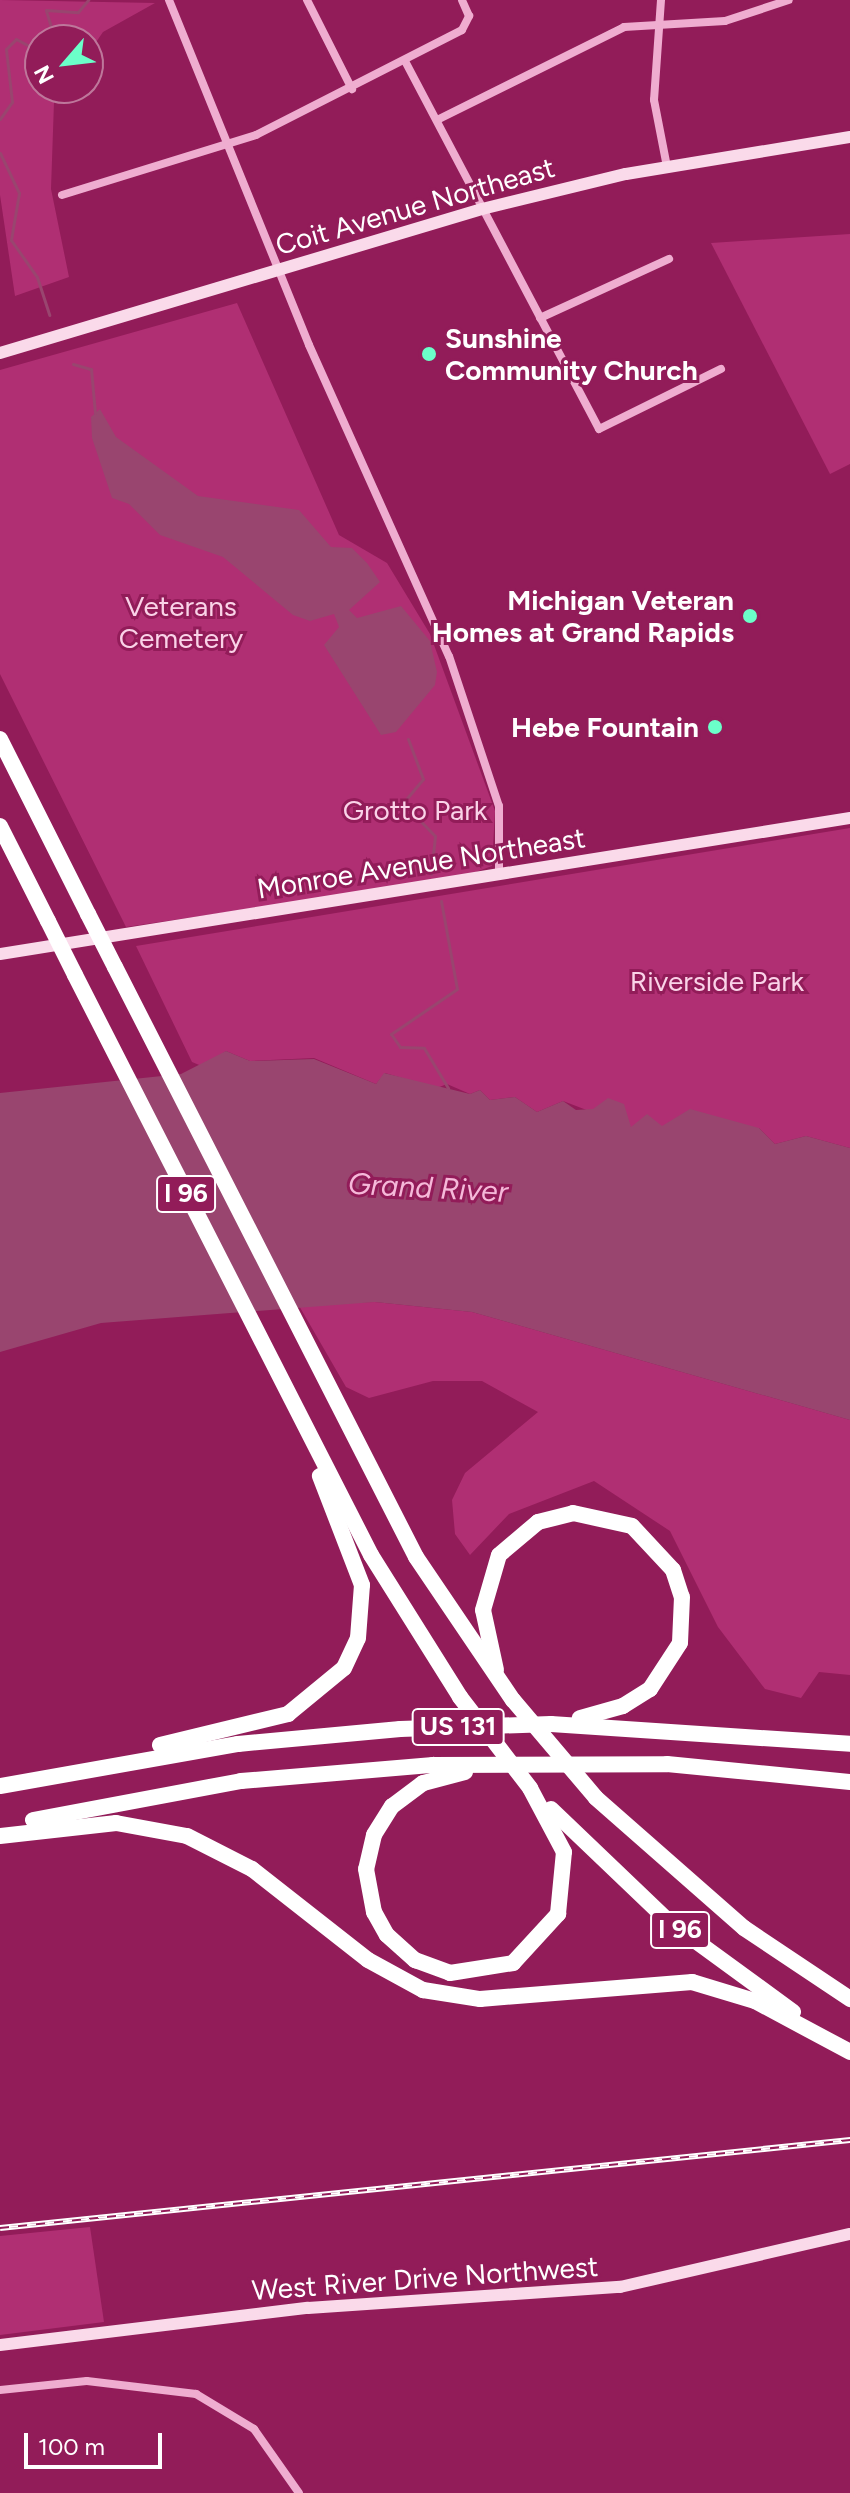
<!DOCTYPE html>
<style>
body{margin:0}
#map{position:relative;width:850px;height:2493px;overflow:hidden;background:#921c59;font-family:Figtree,sans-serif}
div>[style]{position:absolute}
.green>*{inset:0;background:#b02f73}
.water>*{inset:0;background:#99456f}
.stream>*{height:3px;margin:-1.5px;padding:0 1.5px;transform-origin:1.5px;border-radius:1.5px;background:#99456f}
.minor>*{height:8px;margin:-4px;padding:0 4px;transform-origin:4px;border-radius:4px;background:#efadd0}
.secondary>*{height:12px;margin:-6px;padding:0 6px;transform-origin:6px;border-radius:6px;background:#fadaea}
.motorway>*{height:16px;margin:-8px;padding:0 8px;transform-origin:8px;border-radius:8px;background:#fff}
.rail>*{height:6px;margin-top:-3px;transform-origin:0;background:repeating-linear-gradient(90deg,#921c59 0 9px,#fff 0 18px);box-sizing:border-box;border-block:2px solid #fff}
.motorway-bridge>*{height:16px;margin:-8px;padding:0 8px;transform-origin:8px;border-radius:8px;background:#fff}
.dots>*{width:22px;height:22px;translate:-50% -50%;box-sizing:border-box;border:4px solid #921c59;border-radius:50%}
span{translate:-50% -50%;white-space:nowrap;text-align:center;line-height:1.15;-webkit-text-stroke:6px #921c59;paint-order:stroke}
.shield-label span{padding:2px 6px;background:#921c59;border:2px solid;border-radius:6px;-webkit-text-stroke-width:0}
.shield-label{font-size:26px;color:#fff;font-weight:700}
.street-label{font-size:28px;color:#fff}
.poi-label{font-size:28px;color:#fff;font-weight:700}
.left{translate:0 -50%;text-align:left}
.right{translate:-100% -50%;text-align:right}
.park-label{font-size:28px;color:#fad3e8}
.water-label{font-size:30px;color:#f5b9d9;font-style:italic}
.north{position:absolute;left:24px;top:24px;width:80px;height:80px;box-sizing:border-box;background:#921c59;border:2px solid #be779b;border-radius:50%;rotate:242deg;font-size:22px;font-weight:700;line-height:32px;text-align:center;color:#fff}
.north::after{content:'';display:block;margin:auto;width:28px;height:36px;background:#6bffc9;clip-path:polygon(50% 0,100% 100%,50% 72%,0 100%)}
.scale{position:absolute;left:24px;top:2433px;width:138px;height:36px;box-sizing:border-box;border:4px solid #fff;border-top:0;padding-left:10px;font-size:24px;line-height:28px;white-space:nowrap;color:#fff;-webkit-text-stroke:6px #921c59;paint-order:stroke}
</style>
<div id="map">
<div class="green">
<div style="clip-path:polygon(0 0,155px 3px,103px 32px,88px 54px,88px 40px,40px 40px,40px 88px,64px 88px,54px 102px,51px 189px,69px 277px,15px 296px,0 195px)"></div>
<div style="clip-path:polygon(850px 234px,850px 464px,830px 474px,711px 243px)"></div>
<div style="clip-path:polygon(237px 303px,339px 535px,387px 563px,430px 634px,495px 811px,492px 866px,462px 877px,126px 927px,0 674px,0 370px)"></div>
<div style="clip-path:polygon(850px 828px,850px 1148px,806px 1136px,775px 1144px,759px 1128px,631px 1127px,563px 1101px,537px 1112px,515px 1097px,490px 1100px,480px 1090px,470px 1094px,447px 1084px,437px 1088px,385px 1073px,376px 1084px,314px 1058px,250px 1061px,226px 1051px,204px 1067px,192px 1062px,136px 946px)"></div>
<div style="clip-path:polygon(375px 1302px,472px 1312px,850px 1420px,850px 1675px,819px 1672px,801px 1698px,765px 1689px,718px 1627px,670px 1531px,594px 1481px,509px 1514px,470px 1555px,455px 1534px,452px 1500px,465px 1473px,538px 1412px,482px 1381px,433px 1381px,369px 1398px,346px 1387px,298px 1304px)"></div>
<div style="clip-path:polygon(90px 2227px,104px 2322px,0 2335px,0 2236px)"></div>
</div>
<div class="water">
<div style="clip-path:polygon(100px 409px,116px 437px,198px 496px,299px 510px,331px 547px,352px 548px,367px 563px,380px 582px,349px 610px,357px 618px,401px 606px,430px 641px,437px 672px,435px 685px,396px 732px,381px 735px,324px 645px,339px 627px,334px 614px,310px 621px,293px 615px,223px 557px,160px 535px,129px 504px,112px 498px,92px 438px,91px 417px)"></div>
<div style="clip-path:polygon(226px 1051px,250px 1061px,314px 1059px,376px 1084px,384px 1073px,470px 1094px,480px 1090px,490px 1100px,515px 1097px,537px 1112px,563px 1101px,576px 1110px,593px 1109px,608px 1098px,624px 1104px,631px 1127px,647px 1114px,662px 1126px,690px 1109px,759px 1128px,775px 1144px,806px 1136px,850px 1148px,850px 1420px,472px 1312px,375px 1302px,101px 1323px,0 1352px,0 1093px,181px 1074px)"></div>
</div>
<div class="stream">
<div style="left:55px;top:40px;width:31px;rotate:-107deg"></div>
<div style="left:46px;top:10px;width:32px;rotate:4deg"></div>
<div style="left:78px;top:12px;width:16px;rotate:-50deg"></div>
<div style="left:0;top:119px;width:21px;rotate:-55deg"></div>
<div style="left:12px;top:102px;width:53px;rotate:-96.5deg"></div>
<div style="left:6px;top:49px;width:14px;rotate:-45deg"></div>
<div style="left:16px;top:39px;width:27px;rotate:28deg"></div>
<div style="left:0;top:153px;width:44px;rotate:64.6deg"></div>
<div style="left:19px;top:193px;width:48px;rotate:99.7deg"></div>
<div style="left:11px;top:240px;width:45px;rotate:54.9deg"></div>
<div style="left:37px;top:277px;width:40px;rotate:72deg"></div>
<div style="left:73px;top:364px;width:19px;rotate:16deg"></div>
<div style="left:91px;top:369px;width:44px;rotate:84.8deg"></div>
<div style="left:408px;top:739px;width:43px;rotate:69.4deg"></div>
<div style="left:423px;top:779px;width:31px;rotate:130deg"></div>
<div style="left:403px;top:803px;width:46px;rotate:45.9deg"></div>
<div style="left:435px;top:836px;width:38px;rotate:96deg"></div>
<div style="left:441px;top:901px;width:89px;rotate:79.7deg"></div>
<div style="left:457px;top:989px;width:80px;rotate:145.7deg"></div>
<div style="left:391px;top:1034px;width:16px;rotate:55deg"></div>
<div style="left:400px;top:1047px;width:24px;rotate:2deg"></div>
<div style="left:424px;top:1048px;width:47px;rotate:59deg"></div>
</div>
<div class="minor">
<div style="left:169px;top:0;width:372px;rotate:67.9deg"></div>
<div style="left:309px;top:345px;width:341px;rotate:65.8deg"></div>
<div style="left:449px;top:656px;width:158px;rotate:71.6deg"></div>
<div style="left:499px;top:806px;width:69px;rotate:90deg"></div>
<div style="left:307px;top:0;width:100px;rotate:63.2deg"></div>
<div style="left:661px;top:0;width:100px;rotate:94deg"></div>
<div style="left:654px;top:100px;width:68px;rotate:79deg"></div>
<div style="left:405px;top:61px;width:416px;rotate:62.2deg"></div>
<div style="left:599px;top:429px;width:136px;rotate:-26.2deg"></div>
<div style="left:437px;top:120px;width:209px;rotate:-26.4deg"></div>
<div style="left:624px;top:27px;width:101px;rotate:-3.4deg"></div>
<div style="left:725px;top:21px;width:67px;rotate:-18.2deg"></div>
<div style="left:62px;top:195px;width:203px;rotate:-17.2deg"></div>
<div style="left:256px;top:135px;width:231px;rotate:-27deg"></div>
<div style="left:462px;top:30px;width:16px;rotate:-63deg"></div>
<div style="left:469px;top:16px;width:17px;rotate:-114deg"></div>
<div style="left:540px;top:318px;width:142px;rotate:-24.6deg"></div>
<div style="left:0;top:2390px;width:87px;rotate:-5.9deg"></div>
<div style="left:87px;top:2381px;width:110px;rotate:6.8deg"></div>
<div style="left:196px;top:2394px;width:68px;rotate:31.1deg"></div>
<div style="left:254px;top:2429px;width:78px;rotate:54.9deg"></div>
</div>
<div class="secondary">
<div style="left:0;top:353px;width:503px;rotate:-16.63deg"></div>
<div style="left:482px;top:209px;width:148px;rotate:-13.7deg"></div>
<div style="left:626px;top:174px;width:227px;rotate:-9.4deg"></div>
<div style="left:0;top:954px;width:861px;rotate:-9.09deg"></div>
<div style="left:0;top:2345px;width:310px;rotate:-6.9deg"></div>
<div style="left:308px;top:2308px;width:313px;rotate:-3.9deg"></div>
<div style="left:620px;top:2287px;width:236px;rotate:-13deg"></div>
</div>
<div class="motorway">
<div style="left:0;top:739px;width:196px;rotate:63.3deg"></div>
<div style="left:0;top:826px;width:106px;rotate:63.2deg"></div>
<div style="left:115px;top:967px;width:662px;rotate:62.97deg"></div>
<div style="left:416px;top:1557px;width:173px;rotate:55.9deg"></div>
<div style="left:75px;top:975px;width:651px;rotate:62.96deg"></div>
<div style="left:371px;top:1555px;width:168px;rotate:57.9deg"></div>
<div style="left:496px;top:1670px;width:61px;rotate:-102.2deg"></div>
<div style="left:483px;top:1610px;width:57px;rotate:-73.8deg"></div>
<div style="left:499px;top:1555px;width:51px;rotate:-40.2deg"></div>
<div style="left:538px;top:1522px;width:36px;rotate:-14deg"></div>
<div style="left:573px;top:1513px;width:60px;rotate:12.4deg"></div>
<div style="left:632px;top:1526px;width:60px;rotate:47deg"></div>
<div style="left:673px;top:1570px;width:28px;rotate:72deg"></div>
<div style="left:682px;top:1597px;width:46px;rotate:92.5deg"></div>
<div style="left:680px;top:1643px;width:55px;rotate:123.1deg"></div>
<div style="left:650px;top:1689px;width:32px;rotate:148deg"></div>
<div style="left:623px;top:1706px;width:45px;rotate:164.4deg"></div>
<div style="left:160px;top:1745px;width:132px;rotate:-13.6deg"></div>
<div style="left:288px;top:1714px;width:72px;rotate:-39.4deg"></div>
<div style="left:344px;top:1668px;width:33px;rotate:-65deg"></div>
<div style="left:358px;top:1638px;width:53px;rotate:-85.7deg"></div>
<div style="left:362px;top:1585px;width:117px;rotate:-111.1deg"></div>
<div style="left:465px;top:1772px;width:43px;rotate:165.3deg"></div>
<div style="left:423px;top:1783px;width:39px;rotate:143deg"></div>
<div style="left:392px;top:1806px;width:34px;rotate:122deg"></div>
<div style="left:374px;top:1835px;width:35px;rotate:103deg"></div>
<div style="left:366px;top:1869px;width:44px;rotate:79.5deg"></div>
<div style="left:374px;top:1912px;width:26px;rotate:61deg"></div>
<div style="left:387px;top:1935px;width:38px;rotate:42deg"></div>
<div style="left:415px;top:1960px;width:37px;rotate:20deg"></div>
<div style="left:450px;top:1973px;width:64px;rotate:-9deg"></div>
<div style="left:513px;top:1963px;width:67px;rotate:-47.4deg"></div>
<div style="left:558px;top:1914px;width:62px;rotate:-84.5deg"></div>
<div style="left:564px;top:1852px;width:72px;rotate:-118deg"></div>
<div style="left:0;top:1786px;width:242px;rotate:-10deg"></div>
<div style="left:238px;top:1744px;width:163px;rotate:-5.3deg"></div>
<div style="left:400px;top:1729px;width:151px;rotate:-1.9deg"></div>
<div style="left:551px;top:1724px;width:300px;rotate:3.8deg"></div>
<div style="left:596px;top:1798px;width:197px;rotate:41.3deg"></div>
<div style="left:744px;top:1928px;width:128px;rotate:33.8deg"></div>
<div style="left:551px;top:1809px;width:161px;rotate:43.7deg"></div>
<div style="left:667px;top:1920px;width:156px;rotate:36.1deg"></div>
<div style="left:33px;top:1820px;width:212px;rotate:-10.6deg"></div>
<div style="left:241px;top:1781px;width:193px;rotate:-4.8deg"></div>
<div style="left:433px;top:1765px;width:234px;rotate:-0.2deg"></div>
<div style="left:667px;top:1764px;width:184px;rotate:5.6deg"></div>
<div style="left:0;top:1836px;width:117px;rotate:-6.4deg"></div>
<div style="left:116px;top:1823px;width:72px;rotate:10.4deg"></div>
<div style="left:187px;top:1836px;width:73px;rotate:26.9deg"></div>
<div style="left:252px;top:1869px;width:147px;rotate:38.1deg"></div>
<div style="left:368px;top:1960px;width:63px;rotate:28.6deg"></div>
<div style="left:423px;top:1990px;width:58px;rotate:9deg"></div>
<div style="left:480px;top:1999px;width:213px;rotate:-4.6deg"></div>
<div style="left:692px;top:1982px;width:66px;rotate:16.8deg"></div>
<div style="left:755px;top:2001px;width:108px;rotate:28.2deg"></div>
</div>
<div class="rail">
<div style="left:0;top:2228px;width:855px;rotate:-5.91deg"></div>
</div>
<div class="motorway-bridge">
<div style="left:88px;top:914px;width:59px;rotate:63deg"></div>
<div style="left:48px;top:921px;width:60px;rotate:63.4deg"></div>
<div style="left:460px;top:1697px;width:115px;rotate:52.4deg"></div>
<div style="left:513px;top:1700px;width:128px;rotate:49.7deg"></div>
</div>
<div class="dots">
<div style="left:429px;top:354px;background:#6bffc9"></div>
<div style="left:750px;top:616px;background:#6bffc9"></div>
<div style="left:715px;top:727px;background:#6bffc9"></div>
</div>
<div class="shield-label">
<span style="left:186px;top:1194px">I 96</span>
<span style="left:458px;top:1727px">US 131</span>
<span style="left:680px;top:1930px">I 96</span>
</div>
<div class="street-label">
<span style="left:415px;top:206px;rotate:-16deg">Coit Avenue Northeast</span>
<span style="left:421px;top:863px;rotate:-9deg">Monroe Avenue Northeast</span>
<span style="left:425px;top:2278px;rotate:-4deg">West River Drive Northwest</span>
</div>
<div class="poi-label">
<span class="left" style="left:445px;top:354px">Sunshine<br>Community Church</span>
<span class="right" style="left:734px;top:616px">Michigan Veteran<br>Homes at Grand Rapids</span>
<span class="right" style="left:699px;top:727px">Hebe Fountain</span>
</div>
<div class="park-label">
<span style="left:181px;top:622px">Veterans<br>Cemetery</span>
<span style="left:415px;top:810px">Grotto Park</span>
<span style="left:717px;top:981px">Riverside Park</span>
</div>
<div class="water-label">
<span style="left:428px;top:1188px;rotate:3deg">Grand River</span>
</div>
<div class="north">N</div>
<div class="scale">100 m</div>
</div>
